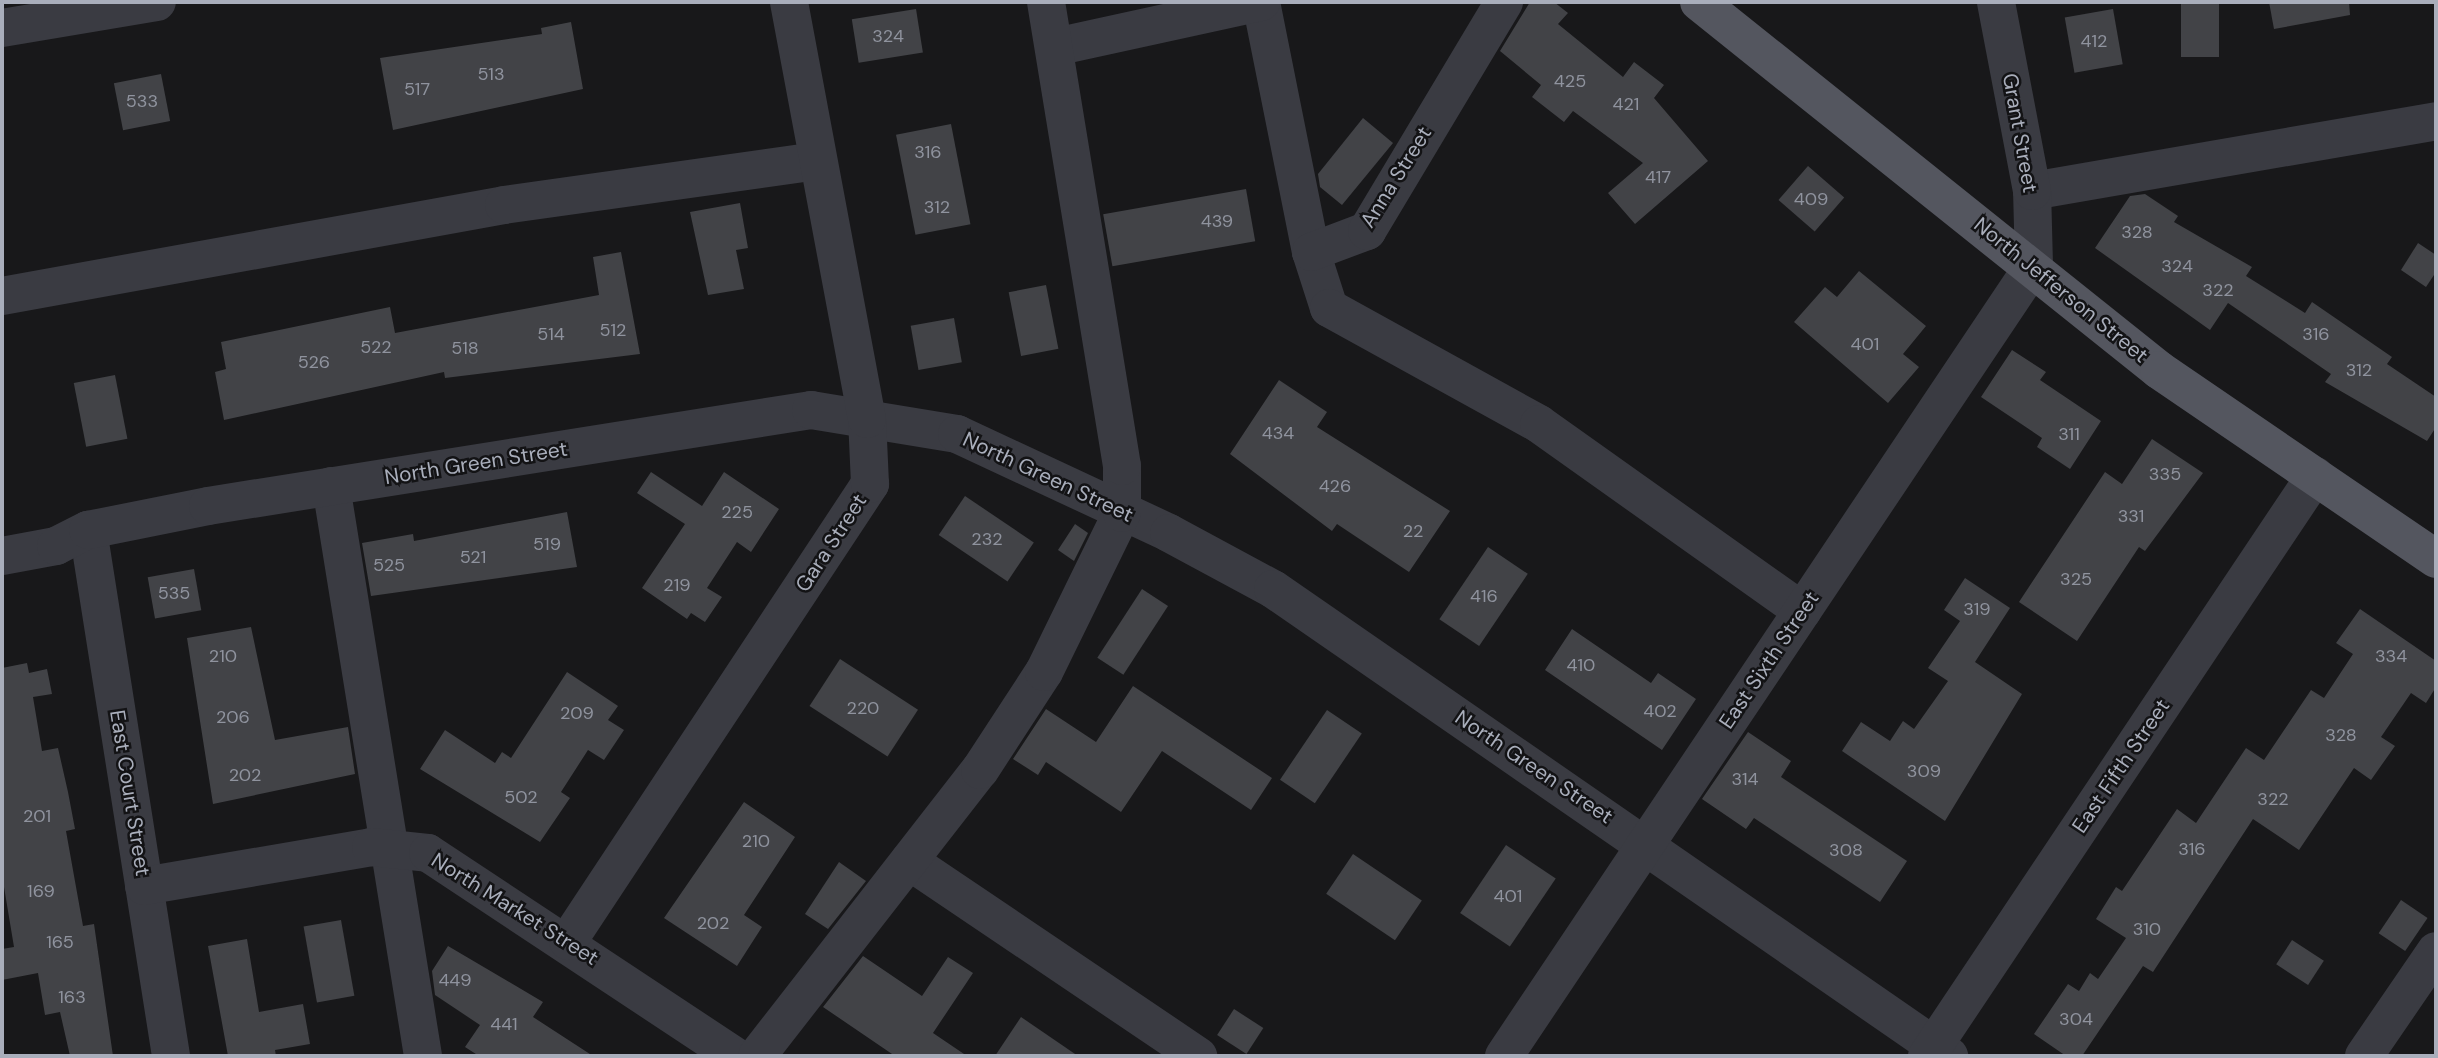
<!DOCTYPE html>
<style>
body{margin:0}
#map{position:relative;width:2438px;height:1058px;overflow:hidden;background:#18181a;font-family:"DM Sans",sans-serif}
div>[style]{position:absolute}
.building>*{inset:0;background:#424347;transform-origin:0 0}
.minor>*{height:38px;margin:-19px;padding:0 19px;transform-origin:19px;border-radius:19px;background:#3a3b42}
.major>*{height:38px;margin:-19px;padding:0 19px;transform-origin:19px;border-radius:19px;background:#54565f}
span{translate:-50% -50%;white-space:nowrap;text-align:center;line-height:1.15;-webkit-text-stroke:5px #131315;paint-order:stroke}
.number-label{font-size:18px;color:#8f939e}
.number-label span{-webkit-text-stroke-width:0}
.street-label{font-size:21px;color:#a9aebb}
.frame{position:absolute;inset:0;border:4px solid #a9aebb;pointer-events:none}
</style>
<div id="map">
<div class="building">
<div style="clip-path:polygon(1530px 2px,1554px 2px,1568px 13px,1558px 24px,1623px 77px,1634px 62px,1664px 85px,1654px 98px,1708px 161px,1635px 224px,1608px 193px,1643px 163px,1573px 111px,1564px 122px,1532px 97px,1541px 85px,1500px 51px)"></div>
<div style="left:2181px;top:2px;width:38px;height:55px"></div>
<div style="clip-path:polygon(2269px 2px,2349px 2px,2350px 15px,2274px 29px)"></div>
<div style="left:916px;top:9px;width:44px;height:65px;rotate:81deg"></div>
<div style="left:2113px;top:9px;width:56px;height:49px;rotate:80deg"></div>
<div style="clip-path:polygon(571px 22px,583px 89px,393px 130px,380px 58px,542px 34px,541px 28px)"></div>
<div style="left:161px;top:74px;width:48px;height:48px;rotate:79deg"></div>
<div style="clip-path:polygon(1363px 118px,1393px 143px,1342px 205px,1320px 187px,1318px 174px)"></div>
<div style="left:951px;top:124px;width:102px;height:56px;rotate:79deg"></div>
<div style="left:1808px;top:166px;width:48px;height:45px;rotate:41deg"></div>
<div style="left:1246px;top:189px;width:53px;height:145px;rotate:80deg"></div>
<div style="clip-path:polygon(2145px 194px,2178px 216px,2174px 222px,2252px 267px,2246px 276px,2305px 313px,2312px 302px,2392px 357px,2387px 364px,2436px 397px,2436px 427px,2427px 441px,2325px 382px,2331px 374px,2228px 303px,2210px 330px,2095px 248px,2130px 196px)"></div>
<div style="clip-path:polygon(740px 203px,748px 248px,736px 250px,744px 289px,708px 295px,690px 212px)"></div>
<div style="clip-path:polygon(2418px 243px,2436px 255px,2436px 272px,2426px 287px,2401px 270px)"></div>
<div style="clip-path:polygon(621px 252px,640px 354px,445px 378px,444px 372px,224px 420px,215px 372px,226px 369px,221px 342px,390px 307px,395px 333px,599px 295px,593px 257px)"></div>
<div style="clip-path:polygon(1859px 271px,1926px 326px,1903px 354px,1919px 367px,1888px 403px,1794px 322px,1825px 287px,1837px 297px)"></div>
<div style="left:1046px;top:285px;width:65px;height:38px;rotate:79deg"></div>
<div style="left:954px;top:318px;width:45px;height:44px;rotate:80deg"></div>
<div style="clip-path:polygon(2012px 350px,2046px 372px,2040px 380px,2101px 421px,2070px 469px,2037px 447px,2042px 438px,1981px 397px)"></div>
<div style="left:115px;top:375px;width:65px;height:42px;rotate:79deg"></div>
<div style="clip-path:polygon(1279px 380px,1327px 412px,1317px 427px,1450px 511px,1409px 572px,1337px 524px,1332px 531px,1230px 454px)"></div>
<div style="clip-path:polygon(2152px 439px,2203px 473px,2145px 551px,2139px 547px,2077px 641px,2019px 602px,2105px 472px,2122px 484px)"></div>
<div style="clip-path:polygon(651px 472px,702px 506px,724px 472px,779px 509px,751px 552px,737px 542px,707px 588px,722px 597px,705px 622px,691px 613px,687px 619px,642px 588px,685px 524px,637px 493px)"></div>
<div style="left:965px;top:496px;width:83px;height:47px;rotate:34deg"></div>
<div style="clip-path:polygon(567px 512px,577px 567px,371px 596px,362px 543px,413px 534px,414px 541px)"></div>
<div style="clip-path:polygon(1075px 524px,1088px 533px,1074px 561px,1058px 550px)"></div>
<div style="left:1488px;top:547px;width:48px;height:87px;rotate:34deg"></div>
<div style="left:194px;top:569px;width:42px;height:47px;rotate:80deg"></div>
<div style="clip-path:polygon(1965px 578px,2010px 608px,1975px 662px,2022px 694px,1945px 821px,1842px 751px,1861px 722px,1890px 741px,1903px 721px,1914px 729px,1948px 681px,1928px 668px,1960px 621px,1944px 610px)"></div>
<div style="left:1142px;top:589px;width:31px;height:82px;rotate:33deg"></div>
<div style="clip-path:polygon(2360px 609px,2436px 661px,2436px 687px,2426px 703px,2411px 693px,2381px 737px,2395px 746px,2371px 780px,2354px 768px,2299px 850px,2253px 819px,2153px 972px,2143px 966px,2082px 1056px,2066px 1056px,2034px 1034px,2068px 984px,2079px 991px,2090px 973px,2098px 979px,2126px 938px,2096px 919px,2116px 887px,2122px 891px,2177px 809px,2196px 823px,2246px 748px,2264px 760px,2311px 690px,2324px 698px,2353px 654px,2336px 643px)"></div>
<div style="clip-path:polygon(251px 627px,275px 740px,348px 727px,355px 774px,213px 804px,187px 638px)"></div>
<div style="clip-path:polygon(1572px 629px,1651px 683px,1658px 673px,1696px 699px,1662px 750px,1545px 670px)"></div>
<div style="left:840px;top:659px;width:93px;height:56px;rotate:33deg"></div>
<div style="clip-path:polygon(27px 663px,29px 673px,47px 669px,52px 694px,33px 697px,42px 751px,58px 748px,68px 792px,75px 829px,66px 831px,83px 926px,94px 924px,113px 1056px,70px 1056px,60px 1012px,45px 1015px,38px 973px,2px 980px,2px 949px,14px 947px,2px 875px,2px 668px)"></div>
<div style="clip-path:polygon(567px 672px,618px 706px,608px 720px,624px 730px,604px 760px,588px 750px,561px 792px,570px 798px,540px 842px,420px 769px,445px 730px,495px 763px,502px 752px,511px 758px)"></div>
<div style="clip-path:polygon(1133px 686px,1272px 778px,1251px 810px,1162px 751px,1121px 812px,1046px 762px,1038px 775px,1013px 759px,1046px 709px,1096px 742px)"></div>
<div style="left:1327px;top:710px;width:42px;height:84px;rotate:34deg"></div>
<div style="clip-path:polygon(1748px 732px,1791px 761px,1781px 777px,1907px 861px,1880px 902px,1754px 818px,1746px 829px,1702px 799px)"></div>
<div style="clip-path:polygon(744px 802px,795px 837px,744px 915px,762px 927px,737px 966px,664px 918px)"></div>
<div style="left:1506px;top:845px;width:60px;height:82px;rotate:34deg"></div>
<div style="left:1353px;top:854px;width:83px;height:48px;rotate:34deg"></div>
<div style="clip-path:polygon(839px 862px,866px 881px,828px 929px,805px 914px)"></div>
<div style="left:2401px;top:900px;width:32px;height:40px;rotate:34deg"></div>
<div style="left:341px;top:920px;width:77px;height:38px;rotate:80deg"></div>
<div style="clip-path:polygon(247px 939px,259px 1012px,303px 1004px,310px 1044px,275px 1050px,276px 1056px,228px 1056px,208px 946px)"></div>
<div style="left:2292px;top:940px;width:38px;height:29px;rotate:33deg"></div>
<div style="clip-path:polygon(448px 946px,543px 1002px,533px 1017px,593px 1056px,479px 1056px,465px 1047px,480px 1025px,435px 995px,432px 971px)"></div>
<div style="clip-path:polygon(863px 956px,922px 996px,948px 957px,973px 973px,933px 1033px,967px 1056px,895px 1056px,823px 1007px)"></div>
<div style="left:1234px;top:1009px;width:35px;height:31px;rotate:33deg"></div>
<div style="clip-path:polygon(1021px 1017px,1078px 1056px,995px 1056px)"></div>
</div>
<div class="minor">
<div style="left:1261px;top:2px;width:255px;rotate:78.7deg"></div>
<div style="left:1311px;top:252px;width:59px;rotate:72.2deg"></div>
<div style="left:1329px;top:308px;width:240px;rotate:28.9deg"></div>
<div style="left:1539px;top:424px;width:323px;rotate:35.4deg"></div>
<div style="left:2px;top:28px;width:157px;rotate:-9.5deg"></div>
<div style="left:1055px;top:47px;width:211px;rotate:-12.3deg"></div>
<div style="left:2032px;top:191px;width:410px;rotate:-9.8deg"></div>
<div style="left:1311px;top:252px;width:60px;rotate:-20.6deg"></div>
<div style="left:1367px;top:231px;width:267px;rotate:-59.1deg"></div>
<div style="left:2px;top:296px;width:510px;rotate:-10.27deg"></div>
<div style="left:504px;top:205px;width:317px;rotate:-8deg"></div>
<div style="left:331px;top:486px;width:577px;rotate:80.83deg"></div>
<div style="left:88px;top:530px;width:533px;rotate:81.03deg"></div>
<div style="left:2px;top:556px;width:55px;rotate:-10.5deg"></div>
<div style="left:56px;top:546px;width:36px;rotate:-27deg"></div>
<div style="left:88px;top:530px;width:122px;rotate:-11.3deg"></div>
<div style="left:208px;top:506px;width:611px;rotate:-9.05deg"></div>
<div style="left:811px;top:410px;width:148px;rotate:9.3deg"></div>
<div style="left:957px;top:434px;width:234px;rotate:25deg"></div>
<div style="left:1169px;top:533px;width:118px;rotate:28.3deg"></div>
<div style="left:1273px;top:589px;width:822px;rotate:34.64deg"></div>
<div style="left:909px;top:861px;width:349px;rotate:34deg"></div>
<div style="left:144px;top:886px;width:230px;rotate:-9.7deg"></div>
<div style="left:371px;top:847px;width:57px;rotate:6deg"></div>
<div style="left:428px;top:853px;width:368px;rotate:33.5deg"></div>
<div style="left:568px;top:941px;width:548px;rotate:-56.54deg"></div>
<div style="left:870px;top:484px;width:65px;rotate:-92.6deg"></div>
<div style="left:867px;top:419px;width:424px;rotate:-100.6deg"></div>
<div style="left:757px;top:1056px;width:363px;rotate:-52.1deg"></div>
<div style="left:980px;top:770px;width:117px;rotate:-56.9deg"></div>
<div style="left:1044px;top:672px;width:177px;rotate:-63.9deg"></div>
<div style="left:1122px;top:513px;width:47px;rotate:-90deg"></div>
<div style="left:1122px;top:466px;width:470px;rotate:-99.3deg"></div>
<div style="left:1504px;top:1056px;width:952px;rotate:-56.18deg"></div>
<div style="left:2034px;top:265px;width:74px;rotate:-91.5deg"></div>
<div style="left:2032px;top:191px;width:192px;rotate:-100.8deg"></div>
<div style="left:1927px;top:1056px;width:698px;rotate:-56.22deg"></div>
<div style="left:2364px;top:1056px;width:127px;rotate:-55.6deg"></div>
</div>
<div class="major">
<div style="left:1699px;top:2px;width:589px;rotate:38.66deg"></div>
<div style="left:2159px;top:370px;width:335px;rotate:34.3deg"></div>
</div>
<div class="number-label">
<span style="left:888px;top:36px">324</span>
<span style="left:2094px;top:41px">412</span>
<span style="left:491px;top:74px">513</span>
<span style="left:1570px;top:81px">425</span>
<span style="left:417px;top:89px">517</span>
<span style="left:142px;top:101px">533</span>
<span style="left:1626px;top:104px">421</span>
<span style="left:928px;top:152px">316</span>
<span style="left:1658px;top:177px">417</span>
<span style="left:1811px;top:199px">409</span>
<span style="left:937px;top:207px">312</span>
<span style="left:1217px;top:221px">439</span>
<span style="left:2137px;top:232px">328</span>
<span style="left:2177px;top:266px">324</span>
<span style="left:2218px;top:290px">322</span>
<span style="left:613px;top:330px">512</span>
<span style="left:551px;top:334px">514</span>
<span style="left:2316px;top:334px">316</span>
<span style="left:1865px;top:344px">401</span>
<span style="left:376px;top:347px">522</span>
<span style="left:465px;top:348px">518</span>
<span style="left:314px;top:362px">526</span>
<span style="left:2359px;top:370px">312</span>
<span style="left:1278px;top:433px">434</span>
<span style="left:2069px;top:434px">311</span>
<span style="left:2165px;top:474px">335</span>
<span style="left:1335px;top:486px">426</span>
<span style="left:737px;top:512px">225</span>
<span style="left:2131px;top:516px">331</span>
<span style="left:1413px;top:531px">22</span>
<span style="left:987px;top:539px">232</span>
<span style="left:547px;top:544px">519</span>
<span style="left:473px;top:557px">521</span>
<span style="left:389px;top:565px">525</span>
<span style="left:2076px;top:579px">325</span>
<span style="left:677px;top:585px">219</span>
<span style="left:174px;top:593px">535</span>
<span style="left:1484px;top:596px">416</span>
<span style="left:1977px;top:609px">319</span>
<span style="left:223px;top:656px">210</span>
<span style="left:2391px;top:656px">334</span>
<span style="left:1581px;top:665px">410</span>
<span style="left:863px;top:708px">220</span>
<span style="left:1660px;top:711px">402</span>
<span style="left:577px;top:713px">209</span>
<span style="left:233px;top:717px">206</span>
<span style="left:2341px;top:735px">328</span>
<span style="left:1924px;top:771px">309</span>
<span style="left:245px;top:775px">202</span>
<span style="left:1745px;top:779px">314</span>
<span style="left:521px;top:797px">502</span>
<span style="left:2273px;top:799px">322</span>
<span style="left:37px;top:816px">201</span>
<span style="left:756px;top:841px">210</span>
<span style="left:2192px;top:849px">316</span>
<span style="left:1846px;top:850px">308</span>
<span style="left:41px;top:891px">169</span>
<span style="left:1508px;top:896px">401</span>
<span style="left:713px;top:923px">202</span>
<span style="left:2147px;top:929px">310</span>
<span style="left:60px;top:942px">165</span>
<span style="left:455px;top:980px">449</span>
<span style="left:72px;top:997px">163</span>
<span style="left:2076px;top:1019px">304</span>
<span style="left:504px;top:1024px">441</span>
</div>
<div class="street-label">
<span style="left:2020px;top:133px;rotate:80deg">Grant Street</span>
<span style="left:1396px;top:177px;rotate:-58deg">Anna Street</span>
<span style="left:2061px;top:290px;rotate:39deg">North Jefferson Street</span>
<span style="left:476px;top:463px;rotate:-9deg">North Green Street</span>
<span style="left:1048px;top:477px;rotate:25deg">North Green Street</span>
<span style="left:831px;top:543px;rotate:-57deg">Gara Street</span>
<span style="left:1769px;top:660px;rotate:-56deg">East Sixth Street</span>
<span style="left:2121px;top:766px;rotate:-56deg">East Fifth Street</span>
<span style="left:1534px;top:767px;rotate:34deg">North Green Street</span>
<span style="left:130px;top:793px;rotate:81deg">East Court Street</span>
<span style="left:515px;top:909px;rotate:32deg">North Market Street</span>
</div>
<div class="frame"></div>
</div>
